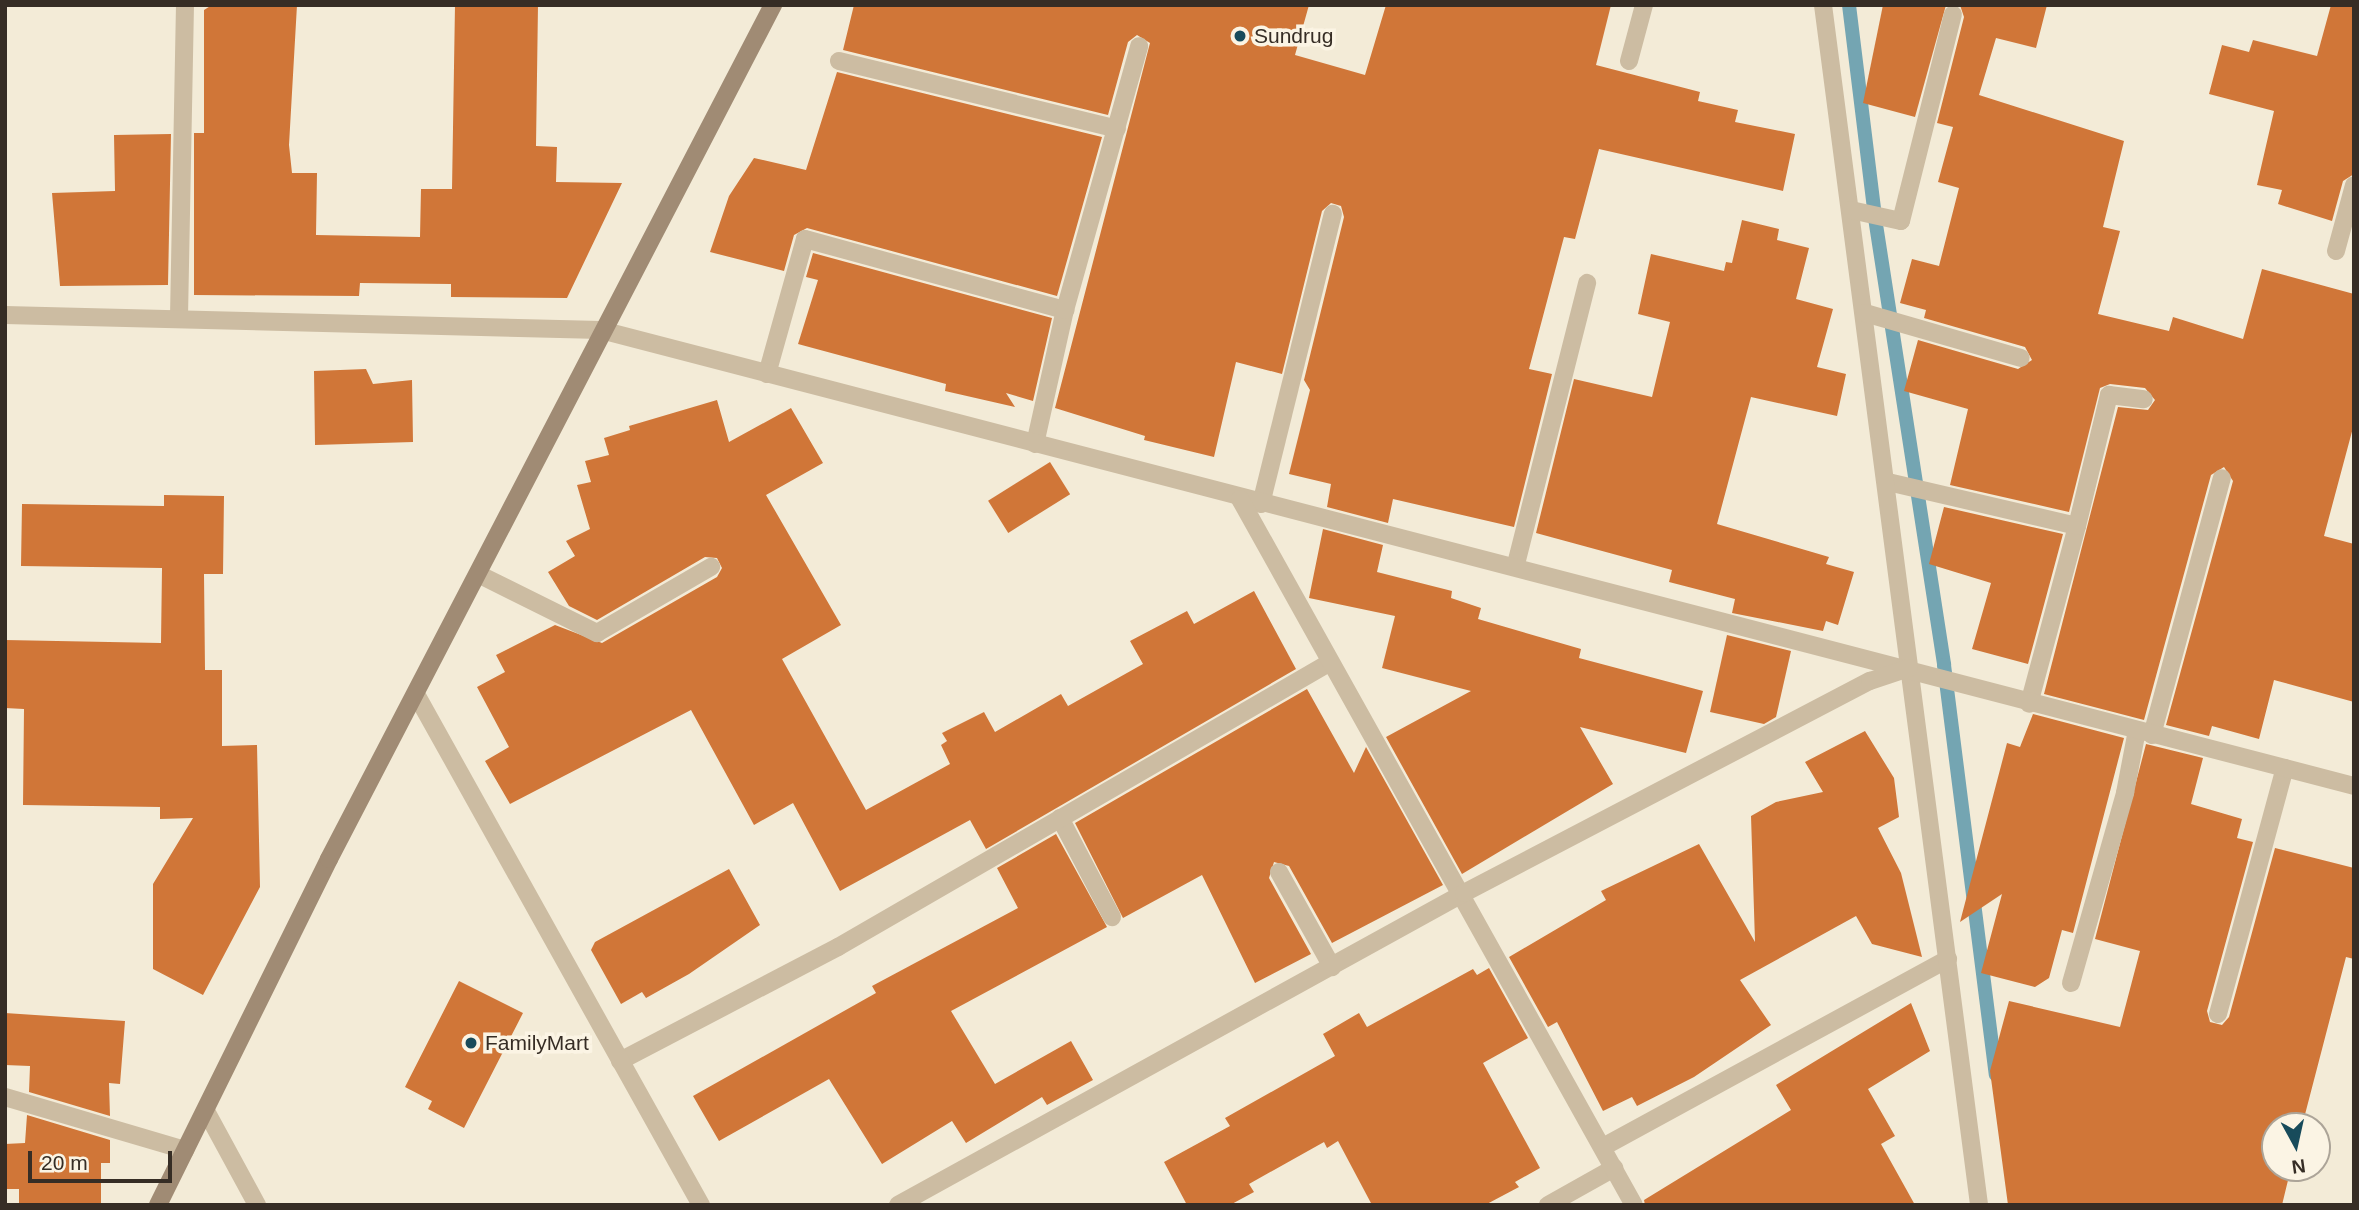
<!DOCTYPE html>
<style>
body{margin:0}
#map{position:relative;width:2359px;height:1210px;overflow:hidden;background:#f3ebd7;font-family:Arial,sans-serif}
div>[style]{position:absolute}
.stream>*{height:14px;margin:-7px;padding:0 7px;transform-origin:7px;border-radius:7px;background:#74a5b2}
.building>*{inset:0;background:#d07638;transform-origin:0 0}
.lane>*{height:18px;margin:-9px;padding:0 9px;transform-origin:9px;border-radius:9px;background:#ccbca2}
.street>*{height:18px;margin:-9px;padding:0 9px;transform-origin:9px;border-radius:9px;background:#ccbca2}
.secondary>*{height:18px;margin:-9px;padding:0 9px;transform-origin:9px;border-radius:9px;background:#a08b74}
.dots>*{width:19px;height:19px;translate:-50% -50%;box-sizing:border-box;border:4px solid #fbf4e4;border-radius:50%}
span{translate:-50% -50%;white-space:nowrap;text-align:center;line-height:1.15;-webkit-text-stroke:7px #fbf4e4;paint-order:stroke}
.poi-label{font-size:21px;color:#362d25}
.left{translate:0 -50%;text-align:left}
.frame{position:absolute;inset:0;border:7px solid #362d25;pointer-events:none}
.north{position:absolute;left:2261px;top:1112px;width:70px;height:70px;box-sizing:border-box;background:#fbf4e4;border:2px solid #aca498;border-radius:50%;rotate:172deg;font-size:19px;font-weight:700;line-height:28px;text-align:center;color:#362d25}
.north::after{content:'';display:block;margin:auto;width:24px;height:32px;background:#184b5b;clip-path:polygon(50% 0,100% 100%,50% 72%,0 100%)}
.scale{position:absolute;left:28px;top:1151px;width:144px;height:32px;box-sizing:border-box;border:4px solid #362d25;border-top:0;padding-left:9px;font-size:21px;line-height:24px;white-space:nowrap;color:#362d25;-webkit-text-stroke:5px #fbf4e4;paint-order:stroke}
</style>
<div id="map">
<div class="stream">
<div style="left:1849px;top:5px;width:215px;rotate:83deg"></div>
<div style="left:1875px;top:218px;width:452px;rotate:81.2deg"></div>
<div style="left:1944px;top:665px;width:413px;rotate:82.8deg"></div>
</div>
<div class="building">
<div style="clip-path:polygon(212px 5px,297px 5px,289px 145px,292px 173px,317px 173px,316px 235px,420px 237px,421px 189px,452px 189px,455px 5px,538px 5px,536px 146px,557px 147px,556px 182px,622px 183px,567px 298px,451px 297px,451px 284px,360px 283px,359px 296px,194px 295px,194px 133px,204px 133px,204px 10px)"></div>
<div style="clip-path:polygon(854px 5px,1309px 5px,1295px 55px,1365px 75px,1386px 5px,1611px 5px,1596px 65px,1700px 92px,1698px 101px,1738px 110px,1735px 122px,1795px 134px,1783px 191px,1599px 149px,1575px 239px,1564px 237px,1529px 369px,1552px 374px,1514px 527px,1393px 499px,1388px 523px,1327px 507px,1331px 484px,1289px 474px,1310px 390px,1304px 380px,1344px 217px,1341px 206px,1331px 203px,1322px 211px,1282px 374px,1236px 362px,1214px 457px,1144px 440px,1145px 436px,1055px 408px,1150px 43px,1137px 35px,1128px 42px,1108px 115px,843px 50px)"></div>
<div style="clip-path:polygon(1883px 5px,1946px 5px,1915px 117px,1863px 103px)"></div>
<div style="clip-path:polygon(1960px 5px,2047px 5px,2036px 48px,1996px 38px,1979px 95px,2124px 141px,2103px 227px,2120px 231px,2098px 314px,2169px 331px,2173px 317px,2243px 339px,2262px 269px,2354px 294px,2354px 424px,2324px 536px,2354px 544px,2354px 702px,2274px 680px,2259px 739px,2212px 726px,2209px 736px,2166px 725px,2233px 481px,2224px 467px,2211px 475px,2144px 720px,2044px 694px,2118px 407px,2148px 410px,2155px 400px,2145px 388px,2110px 384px,2100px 388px,2069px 512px,1950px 485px,1968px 409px,1904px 391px,1918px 340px,2018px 369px,2032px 360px,2025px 347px,1924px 318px,1926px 310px,1900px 303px,1912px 259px,1939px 266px,1959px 188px,1938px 182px,1953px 127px,1937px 123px,1964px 17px)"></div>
<div style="clip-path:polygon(2331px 5px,2354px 5px,2354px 174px,2343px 181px,2332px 221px,2278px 204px,2282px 190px,2257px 185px,2274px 111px,2209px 94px,2222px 45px,2249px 52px,2253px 40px,2317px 56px)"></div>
<div style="clip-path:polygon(837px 72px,1102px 137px,1057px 296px,807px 228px,794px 235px,784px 271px,710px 252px,729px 196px,754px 158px,806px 170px)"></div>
<div style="clip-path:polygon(171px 134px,168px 285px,60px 286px,52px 193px,115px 191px,114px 135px)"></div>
<div style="clip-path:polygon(1742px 220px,1779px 229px,1777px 240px,1809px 248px,1796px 299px,1833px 309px,1817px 367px,1846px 374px,1837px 416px,1751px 397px,1717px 524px,1829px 557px,1826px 564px,1854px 572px,1838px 625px,1826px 621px,1823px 631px,1732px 613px,1735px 599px,1669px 582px,1672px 570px,1536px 533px,1574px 379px,1652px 397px,1670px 322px,1638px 314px,1651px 254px,1724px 271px,1726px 262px,1732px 263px)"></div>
<div style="clip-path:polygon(813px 253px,1052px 318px,1033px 401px,1006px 393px,1015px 407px,945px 391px,946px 384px,798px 344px,818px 280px,806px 277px)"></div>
<div style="clip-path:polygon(366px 369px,373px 384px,412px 380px,413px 442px,315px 445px,314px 371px)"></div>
<div style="clip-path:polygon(717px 400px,729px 442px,791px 408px,823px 463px,766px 495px,841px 625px,782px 659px,866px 810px,950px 764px,941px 745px,947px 741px,942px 733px,984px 712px,995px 732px,1061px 694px,1068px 706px,1143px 664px,1130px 641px,1187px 611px,1194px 624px,1254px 591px,1296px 669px,986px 849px,970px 820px,840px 891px,793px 803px,754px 825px,691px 710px,510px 804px,485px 761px,509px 747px,477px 687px,505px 672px,496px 655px,555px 625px,602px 643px,717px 577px,722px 568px,717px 558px,705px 557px,597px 620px,569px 606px,548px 572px,575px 556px,566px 541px,590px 529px,577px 485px,591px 482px,585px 461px,609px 455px,604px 438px,630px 430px,629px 426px)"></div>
<div style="left:1050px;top:462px;width:38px;height:73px;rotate:58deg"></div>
<div style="clip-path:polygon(164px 495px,224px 496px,223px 574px,204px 574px,205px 670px,222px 670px,222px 746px,257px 745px,260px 887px,203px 995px,153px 969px,153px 884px,193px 818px,160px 819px,160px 807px,23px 805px,24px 709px,5px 708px,5px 640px,161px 643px,162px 568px,21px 566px,22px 504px,164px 506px)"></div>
<div style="clip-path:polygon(1944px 507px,2063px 534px,2028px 664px,1972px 649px,1991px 583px,1929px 564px)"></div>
<div style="clip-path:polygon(1323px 529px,1383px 545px,1377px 572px,1452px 591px,1451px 598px,1481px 608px,1478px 619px,1581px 649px,1579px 658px,1703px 691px,1686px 753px,1580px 727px,1613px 784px,1462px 874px,1386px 737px,1471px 691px,1382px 668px,1395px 616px,1309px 598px)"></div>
<div style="clip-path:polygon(1727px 635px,1791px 651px,1776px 717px,1764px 724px,1710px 712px)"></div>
<div style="clip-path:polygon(1307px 689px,1354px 773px,1366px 747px,1443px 885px,1332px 943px,1289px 866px,1274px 862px,1269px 878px,1311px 954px,1255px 983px,1202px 875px,1123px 918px,1075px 823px)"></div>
<div style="clip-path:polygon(2033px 714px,2124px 738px,2073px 933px,2062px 930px,2049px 978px,2035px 987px,1981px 973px,2002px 894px,1960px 922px,2007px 743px,2020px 747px)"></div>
<div style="clip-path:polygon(1865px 731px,1894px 778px,1899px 817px,1878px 828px,1901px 873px,1922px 957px,1872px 944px,1856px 916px,1740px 980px,1771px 1025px,1694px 1077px,1637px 1106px,1632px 1097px,1603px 1111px,1557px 1022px,1548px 1027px,1509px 957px,1606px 900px,1601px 891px,1699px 844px,1755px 942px,1751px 816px,1776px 802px,1823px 792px,1805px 762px)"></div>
<div style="clip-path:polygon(2146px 744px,2203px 758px,2191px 804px,2242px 819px,2237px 838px,2253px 842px,2207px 1011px,2210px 1022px,2222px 1025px,2229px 1017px,2275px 848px,2354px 868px,2354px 959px,2346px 957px,2302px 1126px,2275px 1126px,2275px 1168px,2291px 1168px,2282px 1205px,2008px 1205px,1990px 1071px,2009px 1001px,2120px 1027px,2140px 951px,2095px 939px)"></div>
<div style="clip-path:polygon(1056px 834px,1107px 927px,951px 1011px,995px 1084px,1071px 1041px,1093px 1080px,1047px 1105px,1042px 1097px,966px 1143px,952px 1121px,882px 1164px,829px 1079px,719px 1141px,693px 1096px,876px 993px,872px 986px,1018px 908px,997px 868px)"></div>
<div style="clip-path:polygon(729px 869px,760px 925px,689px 974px,646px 998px,642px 992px,621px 1004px,591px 950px,595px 942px)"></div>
<div style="clip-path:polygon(1489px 968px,1528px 1038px,1483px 1063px,1540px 1168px,1515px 1182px,1519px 1187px,1485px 1205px,1372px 1205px,1338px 1141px,1327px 1148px,1324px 1142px,1249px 1184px,1254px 1192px,1230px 1205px,1187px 1205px,1164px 1162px,1230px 1126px,1225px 1118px,1335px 1056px,1323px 1034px,1359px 1013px,1367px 1027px,1473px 969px,1477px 975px)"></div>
<div style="clip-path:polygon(459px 981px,523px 1013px,464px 1128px,428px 1109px,432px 1101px,405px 1087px)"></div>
<div style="clip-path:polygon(1911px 1003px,1930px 1051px,1868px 1089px,1895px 1136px,1881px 1144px,1915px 1205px,1645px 1205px,1644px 1200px,1791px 1110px,1776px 1085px)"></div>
<div style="clip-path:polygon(5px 1013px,125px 1021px,120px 1084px,109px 1083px,110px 1116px,29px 1092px,30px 1066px,5px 1065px)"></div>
<div style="clip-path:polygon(27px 1115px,110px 1140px,110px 1163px,101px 1163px,101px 1205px,19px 1205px,19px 1189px,5px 1189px,5px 1144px,25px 1143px)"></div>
</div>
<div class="lane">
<div style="left:839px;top:61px;width:286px;rotate:13.7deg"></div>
<div style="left:1629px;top:61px;width:58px;rotate:-75deg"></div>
<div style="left:2336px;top:251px;width:68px;rotate:-74.7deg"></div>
<div style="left:179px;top:317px;width:312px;rotate:-88.9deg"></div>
<div style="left:767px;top:374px;width:140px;rotate:-74.3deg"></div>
<div style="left:805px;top:239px;width:270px;rotate:15.3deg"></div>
<div style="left:1035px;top:444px;width:137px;rotate:-77.4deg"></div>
<div style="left:1065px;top:310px;width:274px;rotate:-74.3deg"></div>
<div style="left:1888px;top:482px;width:194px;rotate:13.1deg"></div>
<div style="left:2077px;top:526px;width:184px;rotate:105.1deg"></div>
<div style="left:1261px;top:504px;width:299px;rotate:-76.1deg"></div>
<div style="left:2077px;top:526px;width:135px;rotate:-76.3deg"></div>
<div style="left:2109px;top:395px;width:35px;rotate:7deg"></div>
<div style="left:1516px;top:564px;width:290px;rotate:-75.8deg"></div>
<div style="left:478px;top:574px;width:133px;rotate:26.4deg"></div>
<div style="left:597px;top:633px;width:132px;rotate:-30.1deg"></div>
<div style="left:2152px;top:735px;width:266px;rotate:-74.8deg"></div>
<div style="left:1060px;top:818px;width:112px;rotate:62.3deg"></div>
<div style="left:1279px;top:872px;width:109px;rotate:60.8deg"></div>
<div style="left:2071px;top:983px;width:198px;rotate:-74.1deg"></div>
<div style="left:2125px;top:793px;width:64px;rotate:-79.2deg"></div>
<div style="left:2218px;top:1014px;width:255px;rotate:-74.8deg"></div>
<div style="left:620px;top:1061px;width:246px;rotate:-27.6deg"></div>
<div style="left:838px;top:947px;width:567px;rotate:-30.05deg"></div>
<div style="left:1603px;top:1147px;width:393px;rotate:-28.6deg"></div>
<div style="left:1548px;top:1205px;width:76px;rotate:-29.3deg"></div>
</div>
<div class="street">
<div style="left:1823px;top:5px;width:1210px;rotate:82.59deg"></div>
<div style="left:1851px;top:210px;width:51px;rotate:12.4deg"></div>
<div style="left:1901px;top:221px;width:213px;rotate:-75.9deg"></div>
<div style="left:1865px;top:313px;width:162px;rotate:16.1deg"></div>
<div style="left:5px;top:315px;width:596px;rotate:1.44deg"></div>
<div style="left:601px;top:330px;width:1811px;rotate:14.58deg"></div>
<div style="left:1240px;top:499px;width:808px;rotate:60.84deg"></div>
<div style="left:417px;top:696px;width:583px;rotate:60.84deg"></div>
<div style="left:5px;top:1097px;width:188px;rotate:16.4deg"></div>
<div style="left:206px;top:1111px;width:107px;rotate:61.5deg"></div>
<div style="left:898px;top:1205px;width:646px;rotate:-28.87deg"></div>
<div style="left:1464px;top:893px;width:458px;rotate:-27.6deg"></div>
<div style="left:1870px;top:681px;width:41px;rotate:-18.4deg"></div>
</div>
<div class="secondary">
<div style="left:158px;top:1205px;width:386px;rotate:-63.7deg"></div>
<div style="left:329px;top:859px;width:963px;rotate:-62.53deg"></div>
</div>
<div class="dots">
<div style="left:1240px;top:36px;background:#184b5b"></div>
<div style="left:471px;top:1043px;background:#184b5b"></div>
</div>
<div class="poi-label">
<span class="left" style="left:1254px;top:36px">Sundrug</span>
<span class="left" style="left:485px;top:1043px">FamilyMart</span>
</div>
<div class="frame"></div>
<div class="north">N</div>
<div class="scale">20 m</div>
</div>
